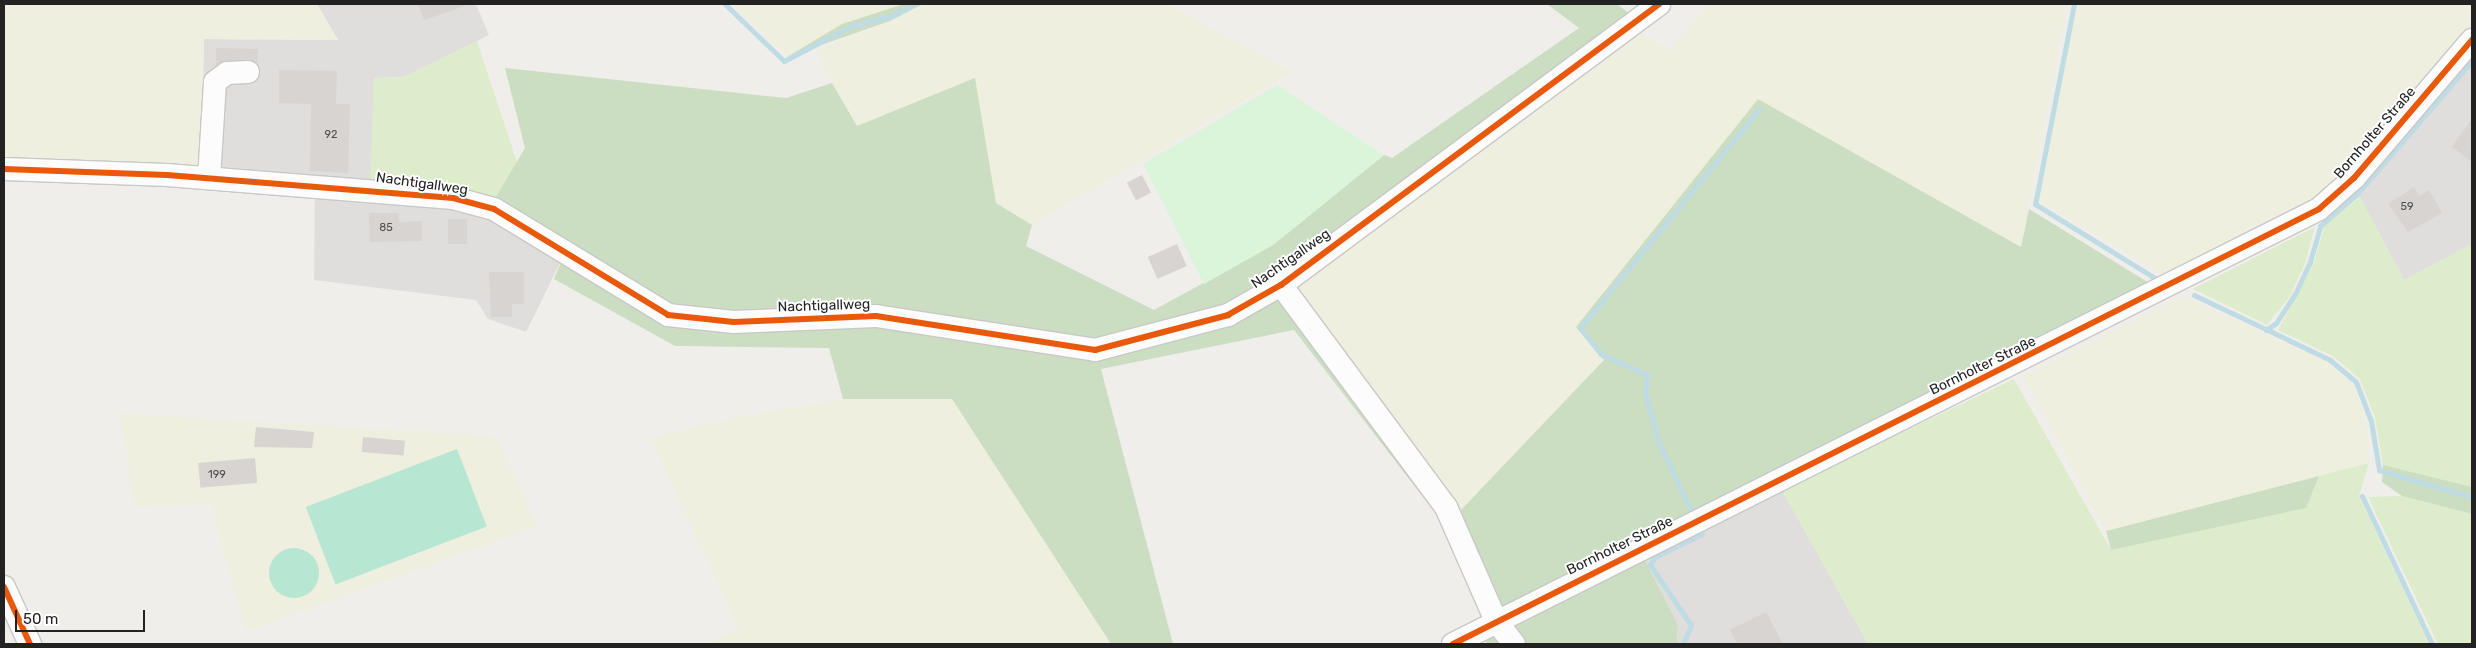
<!DOCTYPE html>
<meta charset="utf-8">
<style>
body{margin:0}
#map{position:relative;width:2476px;height:648px;overflow:hidden;background:#f0eeeb;font-family:Rubik,sans-serif}
div>[style]{position:absolute}
.residential>*{inset:0;background:#dfdedc}
.farmland>*{inset:0;background:#efefdf}
.grass>*{inset:0;background:#ddeccb}
.forest>*{inset:0;background:#cbdec1}
.park>*{inset:0;background:#daf5da}
.pitch>*{inset:0;background:#b7e6d2;transform-origin:0 0}
.round{border-radius:50%}
.stream>*{height:5px;margin:-2.5px;padding:0 2.5px;transform-origin:2.5px;border-radius:2.5px;background:#bfdbe3}
.building>*{inset:0;background:#d7d4d2;transform-origin:0 0}
.roads{filter:drop-shadow(1px 0 #c9c8c7) drop-shadow(-1px 0 #c9c8c7) drop-shadow(0 1px #c9c8c7) drop-shadow(0 -1px #c9c8c7)}
.minor>*{height:22px;margin:-11px;padding:0 11px;transform-origin:11px;border-radius:11px;background:#fdfcfc}
.cycleway>*{height:6px;margin:-3px;padding:0 3px;transform-origin:3px;border-radius:3px;background:#e8590c}
span{translate:-50% -50%;white-space:nowrap;text-align:center;line-height:1.15;-webkit-text-stroke:4px #fff;paint-order:stroke}
.number-label{font-size:11px;color:#4f4e4e}
.number-label span{-webkit-text-stroke-width:0}
.street-label{font-size:14px;color:#222}
.frame{position:absolute;inset:0;border:5px solid #222;pointer-events:none}
.scale{position:absolute;left:15px;top:610px;width:130px;height:22px;box-sizing:border-box;border:2px solid #222;border-top:0;padding-left:6px;font-size:15px;line-height:18px;white-space:nowrap;color:#222;-webkit-text-stroke:4px #fff;paint-order:stroke}
</style>
<div id="map">
<div class="residential">
<div style="clip-path:polygon(317px 4px,476px 4px,489px 35px,404px 77px,374px 78px,482px 211px,564px 255px,526px 332px,488px 319px,476px 300px,314px 280px,315px 182px,201px 174px,204px 39px,338px 40px)"></div>
<div style="clip-path:polygon(2472px 55px,2472px 244px,2404px 280px,2356px 190px)"></div>
<div style="clip-path:polygon(1782px 490px,1868px 644px,1677px 644px,1678px 625px,1644px 558px)"></div>
</div>
<div class="farmland">
<div style="clip-path:polygon(4px 4px,317px 4px,338px 40px,204px 39px,201px 174px,4px 166px)"></div>
<div style="clip-path:polygon(731px 4px,904px 4px,842px 24px,787px 57px)"></div>
<div style="clip-path:polygon(923px 4px,1167px 4px,1292px 72px,1032px 225px,996px 203px,975px 79px,857px 126px,815px 50px,890px 21px)"></div>
<div style="clip-path:polygon(1708px 4px,2067px 4px,2021px 247px,1758px 99px,1576px 327px,1604px 359px,1459px 512px,1295px 287px,1639px 32px,1671px 50px)"></div>
<div style="clip-path:polygon(2077px 4px,2472px 4px,2472px 24px,2344px 173px,2311px 201px,2164px 276px,2039px 201px)"></div>
<div style="clip-path:polygon(2182px 296px,2329px 363px,2353px 386px,2366px 421px,2369px 463px,2106px 531px,2025px 379px,2027px 374px)"></div>
<div style="clip-path:polygon(843px 399px,952px 399px,1111px 644px,706px 644px,739px 629px,650px 438px,736px 417px)"></div>
<div style="clip-path:polygon(120px 413px,497px 436px,537px 526px,245px 632px,211px 504px,134px 507px)"></div>
</div>
<div class="grass">
<div style="clip-path:polygon(477px 41px,518px 165px,493px 202px,370px 185px,374px 78px,404px 77px)"></div>
<div style="clip-path:polygon(2360px 197px,2404px 280px,2472px 244px,2472px 487px,2383px 465px,2375px 418px,2360px 379px,2333px 356px,2278px 330px,2314px 263px,2325px 225px)"></div>
<div style="clip-path:polygon(2315px 227px,2305px 263px,2290px 296px,2267px 325px,2193px 289px)"></div>
<div style="clip-path:polygon(2014px 379px,2111px 550px,2306px 508px,2319px 476px,2369px 463px,2359px 496px,2429px 644px,1868px 644px,1782px 490px)"></div>
<div style="clip-path:polygon(2402px 496px,2472px 514px,2472px 644px,2438px 644px,2368px 497px)"></div>
</div>
<div class="forest">
<div style="clip-path:polygon(904px 4px,923px 4px,890px 21px,787px 57px,842px 24px)"></div>
<div style="clip-path:polygon(1547px 4px,1617px 4px,1630px 14px,1295px 287px,1278px 255px,1287px 276px,1441px 508px,1433px 510px,1294px 330px,1101px 369px,1173px 644px,1111px 644px,952px 399px,843px 399px,829px 348px,675px 346px,554px 279px,564px 255px,493px 202px,525px 148px,505px 68px,786px 98px,832px 83px,857px 126px,975px 78px,996px 203px,1032px 225px,1026px 246px,1154px 310px,1273px 245px,1384px 155px,1392px 158px,1579px 28px)"></div>
<div style="clip-path:polygon(1758px 99px,2021px 247px,2029px 209px,2154px 286px,1498px 612px,1459px 512px,1604px 360px,1576px 327px)"></div>
<div style="clip-path:polygon(2383px 465px,2472px 487px,2472px 514px,2402px 496px,2382px 482px)"></div>
<div style="clip-path:polygon(2319px 476px,2306px 508px,2111px 550px,2106px 531px)"></div>
<div style="clip-path:polygon(1644px 558px,1678px 625px,1677px 644px,1488px 644px,1483px 639px)"></div>
</div>
<div class="park">
<div style="clip-path:polygon(1277px 85px,1384px 155px,1273px 245px,1204px 284px,1143px 164px)"></div>
</div>
<div class="pitch">
<div style="left:457px;top:449px;width:83px;height:162px;rotate:69deg"></div>
<div class="round" style="left:269px;top:548px;width:50px;height:50px"></div>
</div>
<div class="stream">
<div style="left:725px;top:4px;width:82px;rotate:44deg"></div>
<div style="left:784px;top:61px;width:76px;rotate:-27.6deg"></div>
<div style="left:851px;top:26px;width:42px;rotate:-13.7deg"></div>
<div style="left:892px;top:16px;width:26px;rotate:-28deg"></div>
<div style="left:2074px;top:4px;width:204px;rotate:101deg"></div>
<div style="left:2035px;top:204px;width:145px;rotate:31.7deg"></div>
<div style="left:2194px;top:295px;width:151px;rotate:25.5deg"></div>
<div style="left:2330px;top:360px;width:34px;rotate:40deg"></div>
<div style="left:2356px;top:382px;width:42px;rotate:69deg"></div>
<div style="left:2371px;top:421px;width:50px;rotate:80.7deg"></div>
<div style="left:2379px;top:470px;width:97px;rotate:16.2deg"></div>
<div style="left:2266px;top:330px;width:12px;rotate:-35deg"></div>
<div style="left:2276px;top:323px;width:35px;rotate:-57deg"></div>
<div style="left:2295px;top:294px;width:35px;rotate:-65deg"></div>
<div style="left:2310px;top:262px;width:37px;rotate:-74deg"></div>
<div style="left:2320px;top:226px;width:48px;rotate:-40.7deg"></div>
<div style="left:2356px;top:195px;width:177px;rotate:-49.1deg"></div>
<div style="left:2362px;top:496px;width:164px;rotate:64.7deg"></div>
<div style="left:1691px;top:511px;width:77px;rotate:-115.2deg"></div>
<div style="left:1658px;top:441px;width:51px;rotate:-104.9deg"></div>
<div style="left:1645px;top:392px;width:17px;rotate:-83deg"></div>
<div style="left:1647px;top:375px;width:51px;rotate:-155.5deg"></div>
<div style="left:1601px;top:354px;width:33px;rotate:-129deg"></div>
<div style="left:1580px;top:328px;width:283px;rotate:-50.7deg"></div>
<div style="left:1683px;top:644px;width:21px;rotate:-67deg"></div>
<div style="left:1691px;top:625px;width:73px;rotate:-124.3deg"></div>
<div style="left:1650px;top:565px;width:9px;rotate:-58deg"></div>
<div style="left:1655px;top:557px;width:52px;rotate:-26.1deg"></div>
</div>
<div class="building">
<div style="clip-path:polygon(418px 4px,465px 4px,465px 6px,424px 20px)"></div>
<div style="clip-path:polygon(216px 48px,258px 49px,257px 63px,247px 59px,216px 65px)"></div>
<div style="clip-path:polygon(279px 70px,337px 71px,336px 104px,350px 104px,348px 173px,310px 171px,311px 104px,279px 103px)"></div>
<div style="clip-path:polygon(2472px 119px,2472px 162px,2452px 147px)"></div>
<div style="left:1142px;top:175px;width:20px;height:17px;rotate:63deg"></div>
<div style="clip-path:polygon(2414px 187px,2419px 196px,2429px 190px,2442px 213px,2408px 232px,2388px 204px)"></div>
<div style="clip-path:polygon(369px 213px,398px 213px,399px 222px,422px 221px,422px 241px,370px 242px)"></div>
<div style="left:448px;top:219px;width:19px;height:25px"></div>
<div style="left:1177px;top:244px;width:24px;height:32px;rotate:66deg"></div>
<div style="clip-path:polygon(489px 272px,524px 272px,524px 304px,512px 304px,512px 317px,491px 317px)"></div>
<div style="clip-path:polygon(256px 427px,314px 432px,312px 448px,254px 447px)"></div>
<div style="left:363px;top:437px;width:42px;height:15px;rotate:5deg"></div>
<div style="left:255px;top:458px;width:25px;height:57px;rotate:85deg"></div>
<div style="clip-path:polygon(1766px 612px,1783px 644px,1737px 644px,1730px 630px)"></div>
</div>
<div class="roads">
<div class="minor">
<div style="left:4px;top:169px;width:163px;rotate:2.1deg"></div>
<div style="left:167px;top:175px;width:287px;rotate:4.6deg"></div>
<div style="left:453px;top:198px;width:42px;rotate:15deg"></div>
<div style="left:494px;top:209px;width:204px;rotate:31.3deg"></div>
<div style="left:668px;top:315px;width:66px;rotate:6.1deg"></div>
<div style="left:734px;top:322px;width:142px;rotate:-2.4deg"></div>
<div style="left:876px;top:316px;width:222px;rotate:8.8deg"></div>
<div style="left:1095px;top:350px;width:138px;rotate:-14.7deg"></div>
<div style="left:1228px;top:315px;width:61px;rotate:-29.5deg"></div>
<div style="left:1281px;top:285px;width:471px;rotate:-36.6deg"></div>
<div style="left:209px;top:178px;width:96px;rotate:-86.4deg"></div>
<div style="left:215px;top:82px;width:15px;rotate:-37deg"></div>
<div style="left:227px;top:73px;width:21px;rotate:-3deg"></div>
<div style="left:1281px;top:285px;width:277px;rotate:53.4deg"></div>
<div style="left:1446px;top:507px;width:124px;rotate:66.3deg"></div>
<div style="left:1496px;top:621px;width:29px;rotate:52deg"></div>
<div style="left:4px;top:587px;width:63px;rotate:65.5deg"></div>
<div style="left:1453px;top:644px;width:969px;rotate:-26.67deg"></div>
<div style="left:2319px;top:209px;width:47px;rotate:-41.5deg"></div>
<div style="left:2354px;top:178px;width:182px;rotate:-49.5deg"></div>
</div>
</div>
<div class="cycleway">
<div style="left:4px;top:169px;width:163px;rotate:2.1deg"></div>
<div style="left:167px;top:175px;width:287px;rotate:4.6deg"></div>
<div style="left:453px;top:198px;width:42px;rotate:15deg"></div>
<div style="left:494px;top:209px;width:204px;rotate:31.3deg"></div>
<div style="left:668px;top:315px;width:66px;rotate:6.1deg"></div>
<div style="left:734px;top:322px;width:142px;rotate:-2.4deg"></div>
<div style="left:876px;top:316px;width:222px;rotate:8.8deg"></div>
<div style="left:1095px;top:350px;width:138px;rotate:-14.7deg"></div>
<div style="left:1228px;top:315px;width:61px;rotate:-29.5deg"></div>
<div style="left:1281px;top:285px;width:471px;rotate:-36.6deg"></div>
<div style="left:4px;top:587px;width:63px;rotate:65.5deg"></div>
<div style="left:1453px;top:644px;width:969px;rotate:-26.67deg"></div>
<div style="left:2319px;top:209px;width:47px;rotate:-41.5deg"></div>
<div style="left:2354px;top:178px;width:182px;rotate:-49.5deg"></div>
</div>
<div class="number-label">
<span style="left:331px;top:135px">92</span>
<span style="left:2407px;top:207px">59</span>
<span style="left:386px;top:228px">85</span>
<span style="left:217px;top:475px">199</span>
</div>
<div class="street-label">
<span style="left:2375px;top:133px;rotate:-49deg">Bornholter Straße</span>
<span style="left:422px;top:184px;rotate:8deg">Nachtigallweg</span>
<span style="left:1291px;top:259px;rotate:-35deg">Nachtigallweg</span>
<span style="left:824px;top:306px;rotate:-2deg">Nachtigallweg</span>
<span style="left:1983px;top:366px;rotate:-26deg">Bornholter Straße</span>
<span style="left:1620px;top:546px;rotate:-26deg">Bornholter Straße</span>
</div>
<div class="frame"></div>
<div class="scale">50 m</div>
</div>
